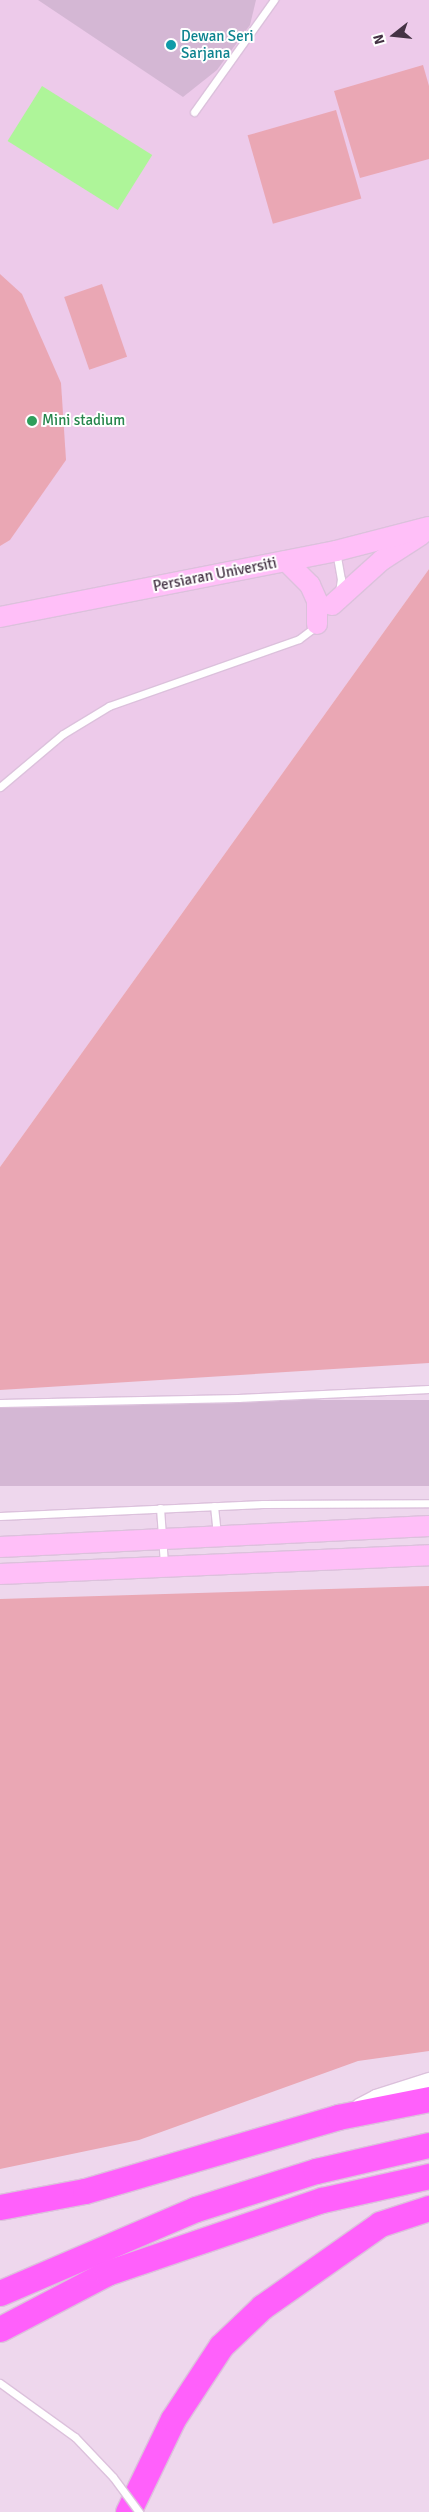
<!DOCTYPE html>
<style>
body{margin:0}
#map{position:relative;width:429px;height:2512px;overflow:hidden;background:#f2e2f1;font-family:Signika,sans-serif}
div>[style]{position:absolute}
.residential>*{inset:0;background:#eed7ed;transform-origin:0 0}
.education>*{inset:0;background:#edcaea}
.green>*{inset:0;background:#eaa7b4;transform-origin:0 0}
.water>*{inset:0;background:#aef599;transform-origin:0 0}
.building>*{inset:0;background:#d4b7d4;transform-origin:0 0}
.roads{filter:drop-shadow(1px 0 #dcc1dc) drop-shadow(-1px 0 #dcc1dc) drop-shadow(0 1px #dcc1dc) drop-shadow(0 -1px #dcc1dc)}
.lane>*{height:7px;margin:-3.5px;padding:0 3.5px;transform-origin:3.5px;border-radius:3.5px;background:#fff}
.street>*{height:14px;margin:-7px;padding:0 7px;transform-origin:7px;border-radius:7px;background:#fff}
.secondary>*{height:20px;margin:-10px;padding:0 10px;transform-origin:10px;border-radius:10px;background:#ffbff8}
.highway>*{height:25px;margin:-12.5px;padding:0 12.5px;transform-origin:12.5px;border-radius:12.5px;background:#ff60fb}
.bridges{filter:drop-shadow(1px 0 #dcc1dc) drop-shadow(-1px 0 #dcc1dc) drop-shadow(0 1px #dcc1dc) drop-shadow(0 -1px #dcc1dc)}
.lane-bridge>*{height:7px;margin:-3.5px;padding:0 3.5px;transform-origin:3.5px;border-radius:3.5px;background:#fff}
.dots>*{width:14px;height:14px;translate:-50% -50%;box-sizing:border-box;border:2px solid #fff;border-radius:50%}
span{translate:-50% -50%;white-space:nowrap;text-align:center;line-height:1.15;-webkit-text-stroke:4px #fff;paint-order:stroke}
.culture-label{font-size:15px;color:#0d838f}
.left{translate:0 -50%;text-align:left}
.leisure-label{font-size:15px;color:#27864d}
.street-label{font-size:15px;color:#443244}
.north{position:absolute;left:369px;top:10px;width:50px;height:50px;-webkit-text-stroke:4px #fff;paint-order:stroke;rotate:254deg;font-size:14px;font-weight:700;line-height:20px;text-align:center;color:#443244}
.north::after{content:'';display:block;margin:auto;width:18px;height:22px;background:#443244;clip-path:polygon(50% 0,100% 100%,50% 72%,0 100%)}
</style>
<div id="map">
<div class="residential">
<div style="left:429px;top:1363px;width:1149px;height:429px;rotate:90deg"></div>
</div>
<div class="education">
<div style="clip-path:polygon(0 0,429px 0,429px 569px,0 1167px)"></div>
</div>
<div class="green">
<div style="clip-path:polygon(423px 65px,429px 86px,429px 159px,360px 178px,334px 91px)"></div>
<div style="left:336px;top:110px;width:92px;height:92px;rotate:74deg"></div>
<div style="clip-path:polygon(0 274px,22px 294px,61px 383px,66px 460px,10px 540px,0 546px)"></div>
<div style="left:102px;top:284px;width:77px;height:40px;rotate:71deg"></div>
<div style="clip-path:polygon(429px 569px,429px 1363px,0 1390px,0 1167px)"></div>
<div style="clip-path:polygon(429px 1586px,429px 2051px,358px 2061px,139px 2140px,0 2169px,0 1599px)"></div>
</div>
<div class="water">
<div style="left:42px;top:86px;width:130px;height:65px;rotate:32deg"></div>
</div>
<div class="building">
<div style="clip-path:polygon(38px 0,256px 0,250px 25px,217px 70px,183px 97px)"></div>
<div style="left:429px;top:1400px;width:86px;height:429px;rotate:90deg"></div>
</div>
<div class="roads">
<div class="lane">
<div style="left:194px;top:112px;width:138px;rotate:-54.5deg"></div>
<div style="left:336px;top:551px;width:28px;rotate:80deg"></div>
<div style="left:341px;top:579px;width:13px;rotate:99deg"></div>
<div style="left:0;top:787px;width:82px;rotate:-40.1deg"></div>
<div style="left:63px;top:734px;width:54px;rotate:-31.3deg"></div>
<div style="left:109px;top:706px;width:201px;rotate:-19.4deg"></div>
<div style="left:299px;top:639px;width:21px;rotate:-37deg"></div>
<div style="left:0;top:1403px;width:238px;rotate:-1.2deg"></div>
<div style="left:238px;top:1398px;width:191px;rotate:-2.7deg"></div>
<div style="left:214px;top:1506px;width:29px;rotate:84deg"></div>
<div style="left:160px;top:1508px;width:56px;rotate:85.9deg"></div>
<div style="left:0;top:1516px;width:263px;rotate:-2.6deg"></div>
<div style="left:263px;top:1504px;width:166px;rotate:-0.3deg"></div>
</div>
<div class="street">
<div style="left:359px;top:2106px;width:19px;rotate:-28deg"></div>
<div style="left:376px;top:2097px;width:56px;rotate:-17.8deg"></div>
</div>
<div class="secondary">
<div style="left:286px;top:561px;width:34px;rotate:45deg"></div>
<div style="left:310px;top:585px;width:17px;rotate:66deg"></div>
<div style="left:317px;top:601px;width:23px;rotate:90deg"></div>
<div style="left:332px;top:605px;width:67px;rotate:-42deg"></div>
<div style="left:382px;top:560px;width:46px;rotate:-32.7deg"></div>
<div style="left:0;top:617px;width:342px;rotate:-11.1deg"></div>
<div style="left:336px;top:551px;width:96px;rotate:-14.5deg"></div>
<div style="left:0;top:1547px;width:430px;rotate:-2.8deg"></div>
<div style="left:0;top:1574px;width:429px;rotate:-2.5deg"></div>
</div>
<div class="highway">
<div style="left:0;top:2207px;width:86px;rotate:-10.7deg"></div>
<div style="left:85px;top:2191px;width:264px;rotate:-16.3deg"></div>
<div style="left:338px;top:2117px;width:93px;rotate:-11.2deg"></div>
<div style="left:0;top:2293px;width:213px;rotate:-23.2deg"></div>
<div style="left:196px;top:2209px;width:126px;rotate:-17.6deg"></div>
<div style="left:316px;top:2171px;width:116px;rotate:-13deg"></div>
<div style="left:0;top:2329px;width:121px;rotate:-27.6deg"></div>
<div style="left:107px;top:2273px;width:227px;rotate:-18.8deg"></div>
<div style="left:322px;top:2200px;width:110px;rotate:-12.6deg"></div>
<div style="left:128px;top:2512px;width:103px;rotate:-64.2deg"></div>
<div style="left:173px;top:2419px;width:87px;rotate:-56.7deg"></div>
<div style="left:221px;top:2346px;width:57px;rotate:-43.6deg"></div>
<div style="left:262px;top:2307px;width:144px;rotate:-35.1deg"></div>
<div style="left:380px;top:2224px;width:52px;rotate:-18.1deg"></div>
</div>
</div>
<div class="bridges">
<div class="lane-bridge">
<div style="left:0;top:2383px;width:92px;rotate:35.8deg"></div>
<div style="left:75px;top:2437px;width:55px;rotate:46.5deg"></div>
<div style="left:113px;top:2477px;width:44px;rotate:53.4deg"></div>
</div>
</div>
<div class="dots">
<div style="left:171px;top:45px;background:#0f9aa8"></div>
<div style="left:32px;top:421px;background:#2e9e5b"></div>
</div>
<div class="culture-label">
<span class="left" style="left:181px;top:45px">Dewan Seri<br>Sarjana</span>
</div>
<div class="leisure-label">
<span class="left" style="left:42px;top:421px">Mini stadium</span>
</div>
<div class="street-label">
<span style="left:215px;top:575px;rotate:-11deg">Persiaran Universiti</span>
</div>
<div class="north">N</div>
</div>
